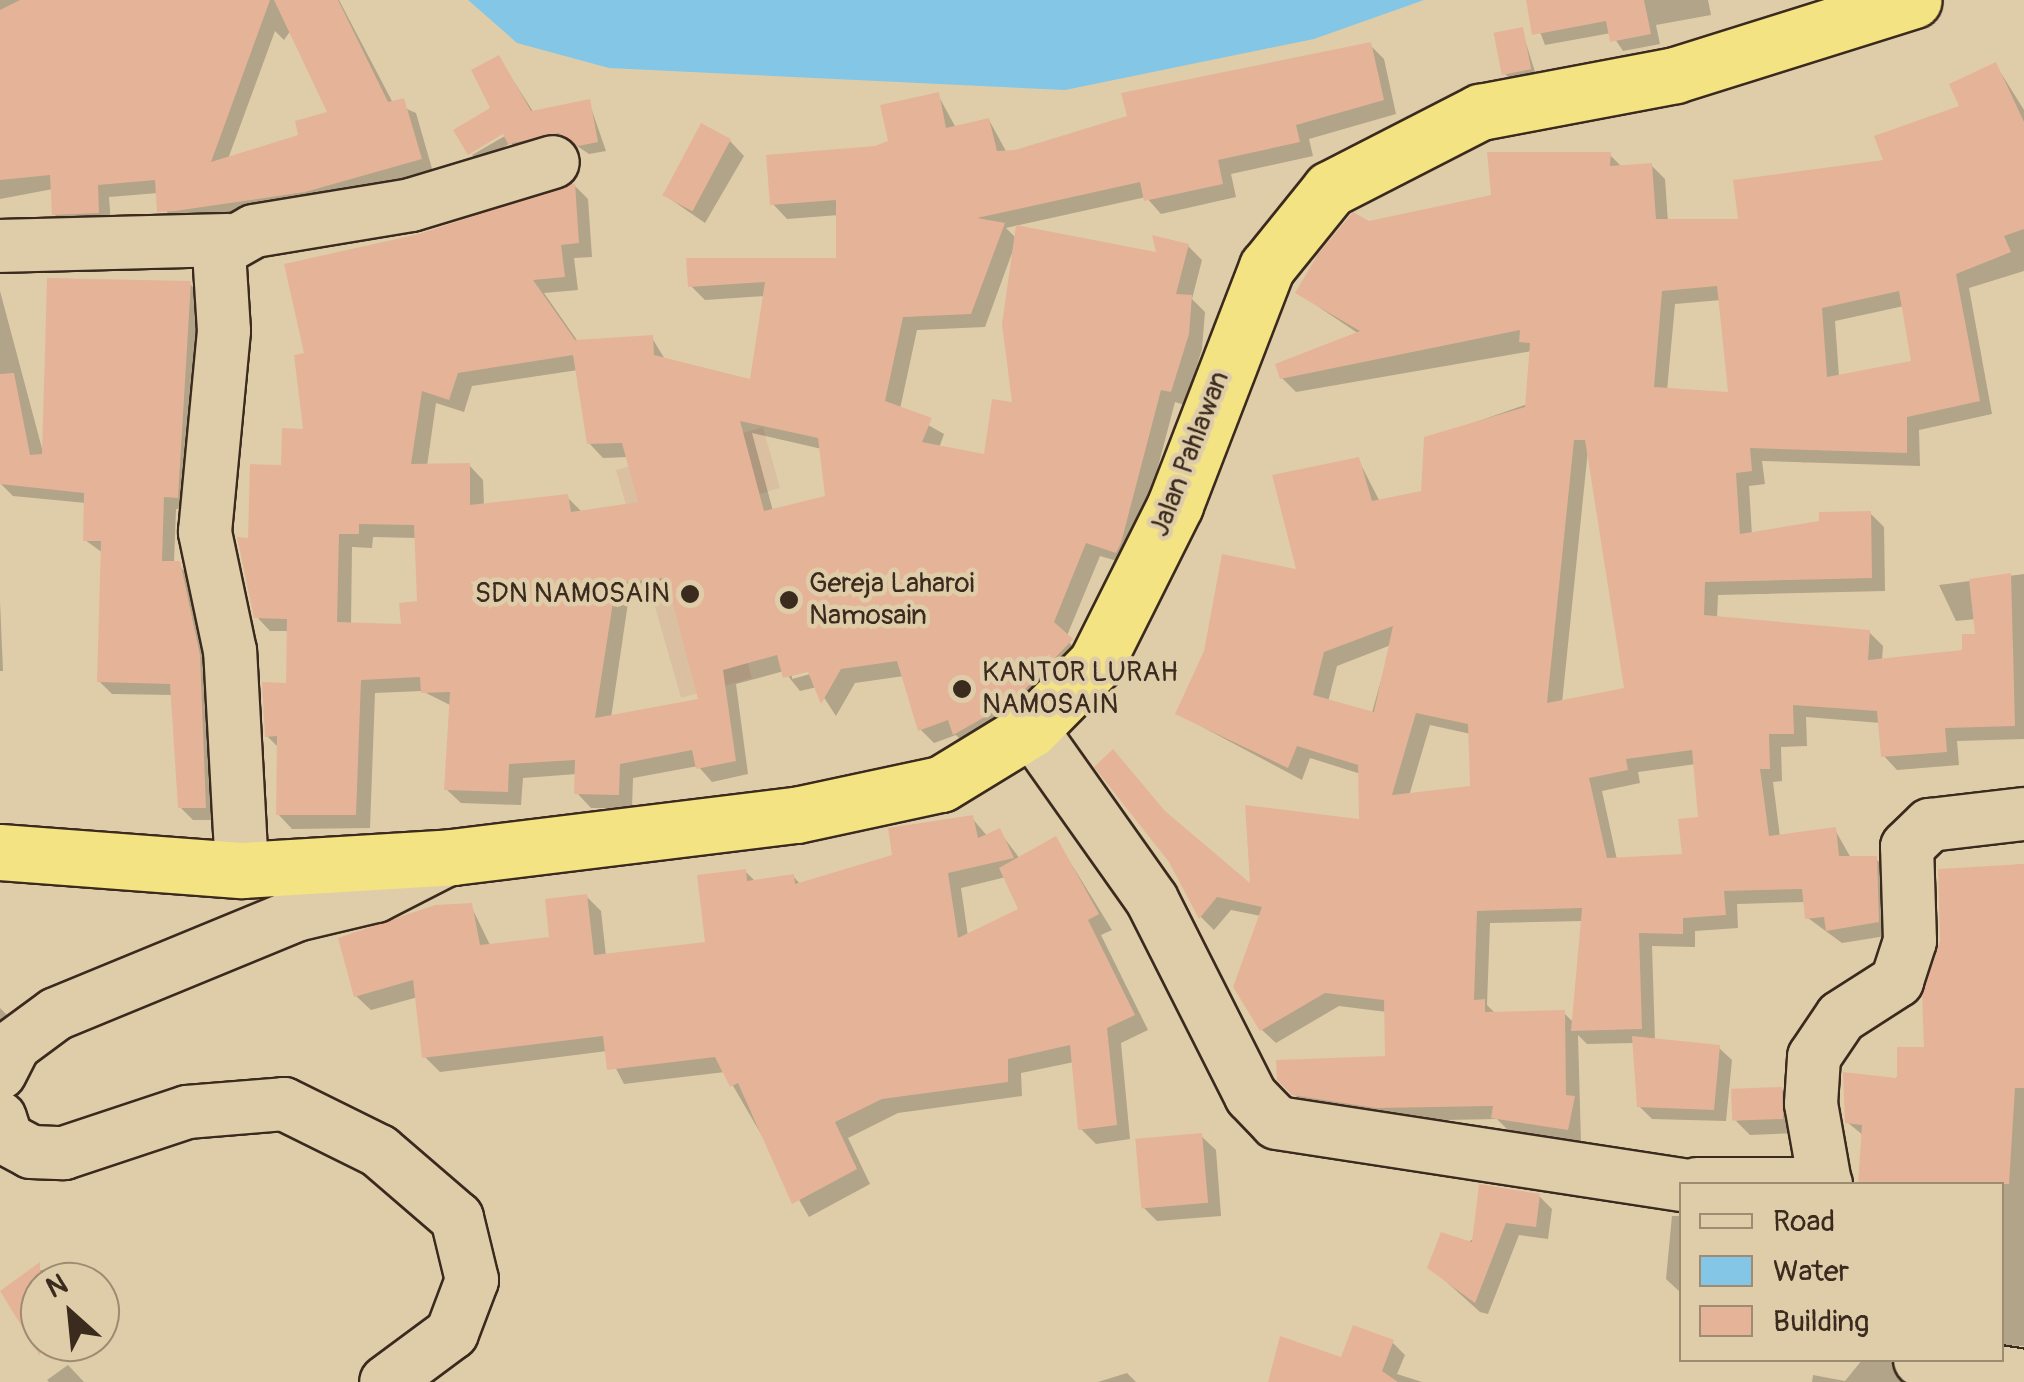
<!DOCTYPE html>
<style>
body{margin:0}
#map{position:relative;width:2024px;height:1382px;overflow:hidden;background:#dfcdaa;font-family:Pangolin,sans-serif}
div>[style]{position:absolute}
.built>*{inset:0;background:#dac0a0}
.water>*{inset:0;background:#84c6e5}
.shadow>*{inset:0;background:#0003}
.building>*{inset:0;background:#e5b498;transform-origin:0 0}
.roads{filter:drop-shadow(2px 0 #3b2a1e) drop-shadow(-2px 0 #3b2a1e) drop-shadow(0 2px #3b2a1e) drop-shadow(0 -2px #3b2a1e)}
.minor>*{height:52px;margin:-26px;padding:0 26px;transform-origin:26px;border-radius:26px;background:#dfcdaa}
.highway>*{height:55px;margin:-27.5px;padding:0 27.5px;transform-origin:27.5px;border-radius:27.5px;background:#f4e382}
.dots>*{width:28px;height:28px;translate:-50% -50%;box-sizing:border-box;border:5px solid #dfcdaa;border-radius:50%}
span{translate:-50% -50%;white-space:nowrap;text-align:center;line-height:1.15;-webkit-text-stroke:9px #dfcdaa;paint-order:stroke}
.street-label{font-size:28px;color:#3b2a1e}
.poi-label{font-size:28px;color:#3b2a1e}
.left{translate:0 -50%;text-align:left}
.right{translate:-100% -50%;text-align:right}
.legend{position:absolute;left:1679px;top:1182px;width:325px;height:180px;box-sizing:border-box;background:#dfcdaa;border:2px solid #9d8c72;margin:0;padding:12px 18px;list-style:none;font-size:30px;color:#3b2a1e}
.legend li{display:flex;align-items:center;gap:20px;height:50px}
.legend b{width:50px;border:2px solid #9d8c72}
.north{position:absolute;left:20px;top:1262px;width:100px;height:100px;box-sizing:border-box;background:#dfcdaa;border:2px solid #9d8c72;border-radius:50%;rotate:333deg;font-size:28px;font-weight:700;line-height:40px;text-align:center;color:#3b2a1e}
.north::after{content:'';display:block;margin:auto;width:35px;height:45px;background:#3b2a1e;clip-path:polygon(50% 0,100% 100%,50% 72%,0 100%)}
</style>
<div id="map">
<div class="built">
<div style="clip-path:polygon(763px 427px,780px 488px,704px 510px,752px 678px,681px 698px,616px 470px)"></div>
</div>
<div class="water">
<div style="clip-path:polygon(468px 0,1424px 0,1314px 39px,1065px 90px,609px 68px,517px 43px)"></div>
</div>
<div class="shadow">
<div style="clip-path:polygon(evenodd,0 0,339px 0,393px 103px,416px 113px,433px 172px,319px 204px,173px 224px,158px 193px,109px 197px,111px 225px,67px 226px,54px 214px,53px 189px,0 199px,0 0,291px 30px,330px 114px,302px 137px,228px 159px,275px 31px,284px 40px,291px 30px)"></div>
<div style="clip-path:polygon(1528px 0,1708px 0,1711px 15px,1656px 25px,1660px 44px,1623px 51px,1611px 33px,1545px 45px)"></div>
<div style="clip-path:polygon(1522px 30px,1536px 75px,1511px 80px,1504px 73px)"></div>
<div style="clip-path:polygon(evenodd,1370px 45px,1384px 59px,1396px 114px,1309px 139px,1313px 156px,1231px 174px,1236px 197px,1161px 214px,1146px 197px,1006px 228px,1017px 239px,1159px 255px,1188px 246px,1202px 260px,1192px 299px,1205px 312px,1202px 349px,1185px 405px,1175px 402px,1134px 558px,1131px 565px,1100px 556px,1066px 638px,1083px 660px,969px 748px,956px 735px,934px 743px,920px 729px,904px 676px,855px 683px,836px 716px,817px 687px,800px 691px,784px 671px,736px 684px,748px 774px,712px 782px,698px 766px,633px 778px,632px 808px,591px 808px,577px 793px,577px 774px,523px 778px,521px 805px,461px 803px,446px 789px,452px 706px,422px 691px,375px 693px,370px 828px,292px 829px,278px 814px,279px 748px,267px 736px,288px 686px,289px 631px,270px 631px,256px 616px,251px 540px,305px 431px,307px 356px,420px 236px,574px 185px,588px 199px,592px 257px,574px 258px,578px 290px,544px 293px,579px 343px,652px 338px,666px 361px,752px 382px,765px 296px,705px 300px,691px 286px,838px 260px,839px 215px,787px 219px,773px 204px,891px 142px,938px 95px,956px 128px,989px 120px,1007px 153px,1370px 45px,1012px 253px,1015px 405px,987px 457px,939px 448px,944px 434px,900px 409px,917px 330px,985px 327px,1012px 253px,1370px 45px,578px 370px,589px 443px,603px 458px,628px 457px,641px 504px,581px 511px,567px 497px,484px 506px,483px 480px,469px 465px,427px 466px,436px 403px,464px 412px,472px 386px,578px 370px,1370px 45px,752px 433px,822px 449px,828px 497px,773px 511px,752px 433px,1370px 45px,373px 537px,417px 538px,419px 603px,404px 626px,351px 625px,352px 547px,372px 548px,373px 537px,1370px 45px,672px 592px,702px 701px,611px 718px,629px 596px,672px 592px,1370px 45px,820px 666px,821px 671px,792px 679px,792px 674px,820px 666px)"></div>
<div style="clip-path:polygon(499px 58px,534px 113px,589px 102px,606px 151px,589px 154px,570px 141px,520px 152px,511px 143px,478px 162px,472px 155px,515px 130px,493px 109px)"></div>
<div style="clip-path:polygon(evenodd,1996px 65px,2024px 110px,2024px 271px,1969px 288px,1992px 414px,1919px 430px,1920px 466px,1762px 461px,1765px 484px,1749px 486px,1752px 535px,1870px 513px,1884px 527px,1885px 591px,1718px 595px,1717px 619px,1869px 632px,1883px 646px,1882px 661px,1965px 652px,1978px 636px,1976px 619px,1956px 621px,1939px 585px,2024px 574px,2024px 739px,1957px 741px,1959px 765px,1897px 770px,1884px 756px,1881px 723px,1806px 717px,1807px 746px,1781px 747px,1782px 781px,1773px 782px,1780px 837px,1835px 830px,1851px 858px,1876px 859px,1890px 873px,1892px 935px,1842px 943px,1808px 918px,1806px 902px,1737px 904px,1738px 928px,1695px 931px,1695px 947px,1652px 946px,1655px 1041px,1719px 1048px,1732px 1060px,1726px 1121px,1652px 1119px,1639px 1106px,1634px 1043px,1587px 1044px,1578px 1035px,1581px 1143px,1508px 1130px,1497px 1119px,1392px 1121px,1308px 1108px,1279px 1079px,1388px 1058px,1387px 1012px,1339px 1006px,1276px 1043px,1262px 1030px,1261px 916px,1231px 910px,1214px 930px,1201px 917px,1171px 860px,1171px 819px,1253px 888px,1361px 821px,1361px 774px,1310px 758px,1302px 780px,1178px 714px,1299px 573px,1358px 459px,1380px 502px,1423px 493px,1427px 439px,1530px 403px,1532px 351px,1296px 392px,1282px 378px,1359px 334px,1298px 293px,1369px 224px,1493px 197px,1490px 154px,1610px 155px,1623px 168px,1651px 165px,1665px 179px,1668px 222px,1741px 222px,1886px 162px,1962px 107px,1996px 65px,1721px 300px,1731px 394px,1667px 391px,1675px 304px,1721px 300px,1996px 65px,1904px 306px,1914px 363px,1839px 377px,1835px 321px,1904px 306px,1996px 65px,1588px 450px,1626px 690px,1562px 703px,1588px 450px,1996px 65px,1391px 645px,1371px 716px,1328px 702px,1337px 666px,1391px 645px,1996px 65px,1430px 725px,1471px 734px,1473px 788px,1409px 796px,1430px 725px,1996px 65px,1696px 764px,1701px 819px,1684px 857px,1617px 860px,1602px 791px,1640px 783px,1638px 772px,1696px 764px,1996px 65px,1583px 921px,1574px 1023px,1564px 1013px,1496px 1014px,1487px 1005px,1490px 923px,1583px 921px)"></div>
<div style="clip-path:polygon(730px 141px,744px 156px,705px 223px,663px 194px)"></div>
<div style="clip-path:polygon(190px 284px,203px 297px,190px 509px,176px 509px,174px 563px,192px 576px,212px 670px,217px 820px,193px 820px,180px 807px,173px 695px,112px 694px,99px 681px,103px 553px,85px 540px,86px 503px,13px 496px,0 483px,0 291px,44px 456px)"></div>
<div style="clip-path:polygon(0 601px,3px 671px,0 671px)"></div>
<div style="clip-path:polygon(evenodd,972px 818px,988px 837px,999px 831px,1020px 859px,1056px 839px,1112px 930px,1101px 935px,1148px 1030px,1121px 1043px,1130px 1139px,1096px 1144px,1081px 1129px,1074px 1062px,1021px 1073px,1022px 1096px,898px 1113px,848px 1138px,870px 1184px,809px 1217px,725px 1072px,624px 1084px,607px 1051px,440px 1072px,425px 1057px,418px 997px,371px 1010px,356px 996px,471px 906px,491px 947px,552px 940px,586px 896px,601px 911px,606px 956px,708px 945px,745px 871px,756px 882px,793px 876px,801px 885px,895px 856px,972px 818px,1006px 877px,1021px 910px,968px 936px,961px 888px,1006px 877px)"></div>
<div style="clip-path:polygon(2024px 864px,2024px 1346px,2002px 1345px,2002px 1184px,1861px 1184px,1864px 1136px,1847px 1122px,1927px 1050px,1942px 941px,1940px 872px)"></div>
<div style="clip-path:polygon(0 1008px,12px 1020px,0 1042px)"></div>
<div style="clip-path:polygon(1781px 1089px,1795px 1104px,1796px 1133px,1750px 1135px,1736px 1121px)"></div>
<div style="clip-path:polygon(1201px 1136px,1216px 1150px,1221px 1216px,1157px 1221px,1143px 1207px)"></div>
<div style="clip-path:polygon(1539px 1196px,1552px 1209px,1548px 1239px,1519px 1235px,1488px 1314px,1480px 1312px,1430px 1267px)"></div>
<div style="clip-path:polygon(1672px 1216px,1682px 1216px,1682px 1294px,1666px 1279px)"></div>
<div style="clip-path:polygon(68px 1268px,75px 1282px,40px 1282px,40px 1330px,31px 1271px)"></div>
<div style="clip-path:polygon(1392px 1342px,1405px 1355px,1397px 1374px,1422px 1382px,1270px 1382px)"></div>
<div style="clip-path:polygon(1862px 1360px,1908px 1360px,1906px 1382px,1812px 1382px,1813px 1375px,1845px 1381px)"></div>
<div style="clip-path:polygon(68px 1365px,84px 1382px,49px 1382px,47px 1380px)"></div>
<div style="clip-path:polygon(1127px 1373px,1136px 1382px,1098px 1382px)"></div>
</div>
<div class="building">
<div style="clip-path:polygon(20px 0,270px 0,211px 162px,298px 135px,295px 121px,327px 112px,274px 0,338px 0,388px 102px,404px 98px,422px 159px,305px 192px,175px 211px,157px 212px,155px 180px,98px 185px,99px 213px,52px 215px,50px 175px,0 180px,0 10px)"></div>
<div style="clip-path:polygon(1526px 0,1644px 0,1651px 34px,1610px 42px,1606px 21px,1532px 35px)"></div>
<div style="left:1523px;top:27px;width:43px;height:30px;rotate:79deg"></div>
<div style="clip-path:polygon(evenodd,1371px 42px,1384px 100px,1296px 125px,1300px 142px,1218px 160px,1223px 184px,1144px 201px,1140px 182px,977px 218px,1005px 223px,971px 314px,903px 317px,885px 401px,932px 418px,922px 442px,984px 454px,992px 399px,1012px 402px,1002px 324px,1016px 225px,1156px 252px,1152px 235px,1189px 244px,1176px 294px,1192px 295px,1189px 334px,1171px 392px,1161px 390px,1121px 543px,1116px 553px,1086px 543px,1054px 622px,1073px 639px,1015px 700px,953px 735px,948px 720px,918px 731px,897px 661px,841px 669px,821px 704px,808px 672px,783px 678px,777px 655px,723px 670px,736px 761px,696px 769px,692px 750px,620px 764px,619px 795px,574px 794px,575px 760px,509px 764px,508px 792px,444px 790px,450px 692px,421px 693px,420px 677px,361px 680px,356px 815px,276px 815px,277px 736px,265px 737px,262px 682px,286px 683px,287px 619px,254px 618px,237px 537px,248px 538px,250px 464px,281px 465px,282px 428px,303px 429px,294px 355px,304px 353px,284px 264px,419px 234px,575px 183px,579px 243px,561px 245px,565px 277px,533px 280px,575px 340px,653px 335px,654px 355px,750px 379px,765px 282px,688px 287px,686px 258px,836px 258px,836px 200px,770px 205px,766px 155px,875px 146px,888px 141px,880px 105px,939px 92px,946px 128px,989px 118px,997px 151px,1015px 150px,1127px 116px,1121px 93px,1371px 42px,573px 355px,587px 444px,622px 443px,638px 502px,571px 512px,568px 494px,470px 505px,470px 463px,411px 464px,422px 391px,449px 400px,458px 373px,573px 355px,1371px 42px,740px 421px,818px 438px,825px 496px,764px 511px,740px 421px,1371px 42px,359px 524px,414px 525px,417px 601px,399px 603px,401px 624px,337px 622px,339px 534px,359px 534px,359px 524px,1371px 42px,666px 578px,698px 699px,595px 718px,616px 583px,666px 578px)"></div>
<div style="clip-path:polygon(499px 55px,531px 111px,590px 99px,598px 142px,578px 146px,559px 133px,508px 144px,503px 134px,468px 155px,453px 130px,490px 108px,471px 70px)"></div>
<div style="clip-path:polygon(evenodd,1996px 62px,2024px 122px,2024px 229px,2004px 236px,2011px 252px,1956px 274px,1980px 401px,1907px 417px,1907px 453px,1750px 448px,1752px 471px,1736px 473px,1740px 534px,1819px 521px,1819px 512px,1871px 511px,1872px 578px,1705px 582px,1704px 615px,1870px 630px,1868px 660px,1962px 650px,1962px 634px,1975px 634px,1969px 579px,2011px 573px,2015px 726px,1945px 728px,1947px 752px,1881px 757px,1877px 711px,1793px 705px,1794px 734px,1769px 734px,1770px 769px,1760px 769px,1769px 836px,1836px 827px,1839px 856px,1877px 856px,1879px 922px,1826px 931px,1824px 917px,1805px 919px,1802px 889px,1724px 891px,1726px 915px,1683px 918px,1683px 934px,1639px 933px,1642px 1029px,1571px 1031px,1582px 908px,1477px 911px,1474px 1000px,1485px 999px,1485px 1012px,1565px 1010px,1566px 1095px,1575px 1096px,1568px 1130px,1491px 1118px,1493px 1106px,1376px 1108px,1292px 1095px,1277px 1080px,1276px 1060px,1385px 1056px,1384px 1000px,1325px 993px,1260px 1031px,1233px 987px,1262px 907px,1217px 897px,1199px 919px,1169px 862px,1094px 767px,1113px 749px,1165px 811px,1250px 883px,1245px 805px,1359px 819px,1358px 765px,1297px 746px,1288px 768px,1175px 714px,1204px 651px,1222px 554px,1296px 569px,1272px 475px,1359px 457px,1372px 501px,1421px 491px,1424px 437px,1525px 407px,1530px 343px,1519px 342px,1520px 330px,1280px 379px,1275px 364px,1360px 331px,1295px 293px,1318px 254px,1353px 212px,1369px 221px,1491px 195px,1487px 152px,1611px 152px,1610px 166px,1652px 163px,1656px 219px,1738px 219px,1733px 180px,1883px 160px,1874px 136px,1959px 106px,1949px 84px,1996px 62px,1717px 286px,1728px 392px,1654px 387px,1662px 291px,1717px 286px,1996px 62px,1899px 291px,1911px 361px,1827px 377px,1822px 308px,1899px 291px,1996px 62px,1574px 440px,1585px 440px,1624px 688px,1547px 703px,1574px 440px,1996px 62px,1393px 626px,1374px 712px,1313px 695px,1324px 652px,1393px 626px,1996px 62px,1416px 713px,1468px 724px,1470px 786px,1392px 795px,1416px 713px,1996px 62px,1692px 750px,1698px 817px,1678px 819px,1682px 854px,1607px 858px,1589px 778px,1628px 770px,1626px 759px,1692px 750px)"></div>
<div style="left:701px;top:123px;width:34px;height:82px;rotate:28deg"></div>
<div style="clip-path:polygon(47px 278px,191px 281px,178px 498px,164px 497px,162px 561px,180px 561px,200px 655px,206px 808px,178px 808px,170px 684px,97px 682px,101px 541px,83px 541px,84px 493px,0 484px,0 374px,14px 373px,30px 455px,42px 454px)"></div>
<div style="clip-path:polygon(973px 815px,978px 838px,1000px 828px,1014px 858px,948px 873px,958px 938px,1018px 909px,999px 868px,1056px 836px,1099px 914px,1088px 920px,1135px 1015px,1107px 1028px,1117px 1125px,1078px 1130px,1070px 1045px,1008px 1059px,1008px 1082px,882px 1099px,835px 1122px,857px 1169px,792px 1204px,738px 1083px,730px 1087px,715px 1057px,607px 1070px,603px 1036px,422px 1058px,413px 980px,354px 997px,338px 938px,435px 905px,472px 903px,480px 945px,549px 937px,545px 899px,587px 894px,594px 955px,705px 942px,697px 875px,746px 869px,747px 881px,794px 874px,795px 884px,892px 855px,888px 828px)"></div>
<div style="clip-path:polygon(2024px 864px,2024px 1088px,2015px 1088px,2009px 1184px,1858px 1184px,1862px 1125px,1845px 1123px,1843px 1072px,1897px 1078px,1897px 1047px,1924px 1047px,1922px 996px,1940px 941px,1938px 869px)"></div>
<div style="clip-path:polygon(1632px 1036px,1720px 1045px,1714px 1110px,1637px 1107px)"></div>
<div style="left:1782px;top:1087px;width:32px;height:51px;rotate:88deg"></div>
<div style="left:1202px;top:1133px;width:70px;height:67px;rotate:85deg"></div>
<div style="clip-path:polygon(1479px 1184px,1540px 1194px,1536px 1227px,1506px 1223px,1475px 1303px,1427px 1268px,1441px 1232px,1472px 1242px)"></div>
<div style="clip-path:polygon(40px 1262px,40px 1356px,0 1291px)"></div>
<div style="clip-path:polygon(1353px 1325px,1394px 1340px,1382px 1371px,1398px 1382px,1268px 1382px,1280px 1336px,1341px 1357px)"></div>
</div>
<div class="roads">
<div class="minor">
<div style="left:0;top:246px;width:229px;rotate:-1.5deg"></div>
<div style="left:1031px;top:729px;width:209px;rotate:54.7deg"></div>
<div style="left:1152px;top:900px;width:220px;rotate:63.2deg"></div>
<div style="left:1251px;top:1096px;width:37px;rotate:46deg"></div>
<div style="left:1277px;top:1123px;width:410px;rotate:8.7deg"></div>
<div style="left:242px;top:870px;width:219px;rotate:-93.1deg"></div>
<div style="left:230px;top:651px;width:122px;rotate:-101.9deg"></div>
<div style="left:205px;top:532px;width:202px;rotate:-84.6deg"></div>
<div style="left:224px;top:331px;width:80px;rotate:-93.6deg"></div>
<div style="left:219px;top:251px;width:40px;rotate:-29.7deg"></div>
<div style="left:254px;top:231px;width:159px;rotate:-9.4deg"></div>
<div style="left:411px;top:205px;width:148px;rotate:-16.8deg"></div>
<div style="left:0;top:1073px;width:31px;rotate:-63deg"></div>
<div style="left:14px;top:1045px;width:52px;rotate:-36.4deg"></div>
<div style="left:56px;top:1014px;width:260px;rotate:-22.4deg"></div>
<div style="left:296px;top:915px;width:82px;rotate:-13.4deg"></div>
<div style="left:376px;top:896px;width:85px;rotate:-27.2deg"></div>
<div style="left:0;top:1118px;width:22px;rotate:72deg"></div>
<div style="left:7px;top:1139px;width:27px;rotate:28deg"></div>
<div style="left:31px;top:1152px;width:33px;rotate:2deg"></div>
<div style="left:64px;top:1153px;width:130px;rotate:-18.4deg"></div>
<div style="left:187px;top:1112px;width:97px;rotate:-4.7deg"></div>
<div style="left:284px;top:1104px;width:106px;rotate:26.3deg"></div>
<div style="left:379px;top:1151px;width:103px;rotate:40.7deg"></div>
<div style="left:457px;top:1218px;width:64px;rotate:76.4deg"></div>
<div style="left:472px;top:1280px;width:57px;rotate:110.7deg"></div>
<div style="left:452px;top:1333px;width:82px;rotate:143.4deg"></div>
<div style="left:1825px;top:1183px;width:80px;rotate:-100deg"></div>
<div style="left:1811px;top:1104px;width:47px;rotate:-86.3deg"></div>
<div style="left:1814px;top:1057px;width:48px;rotate:-56deg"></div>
<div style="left:1841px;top:1017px;width:67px;rotate:-32.7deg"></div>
<div style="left:1897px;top:981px;width:42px;rotate:-72deg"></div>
<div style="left:1910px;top:941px;width:94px;rotate:-91.8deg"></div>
<div style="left:1907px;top:847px;width:32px;rotate:-44deg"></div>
<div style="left:1930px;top:825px;width:95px;rotate:-6.7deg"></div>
<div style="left:1697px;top:1184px;width:129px"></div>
<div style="left:1920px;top:1360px;width:105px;rotate:8.7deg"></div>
</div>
<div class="highway">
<div style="left:0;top:852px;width:243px;rotate:4.3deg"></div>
<div style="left:242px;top:870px;width:210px;rotate:-3.5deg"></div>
<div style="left:452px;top:857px;width:347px;rotate:-7deg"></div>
<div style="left:796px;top:815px;width:148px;rotate:-12.1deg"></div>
<div style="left:941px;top:784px;width:105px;rotate:-31.4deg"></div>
<div style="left:1031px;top:729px;width:93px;rotate:-45.4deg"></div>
<div style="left:1096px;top:663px;width:177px;rotate:-63.4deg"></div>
<div style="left:1175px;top:505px;width:255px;rotate:-68.9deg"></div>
<div style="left:1267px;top:267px;width:100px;rotate:-51.1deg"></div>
<div style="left:1330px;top:189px;width:169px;rotate:-27.2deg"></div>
<div style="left:1480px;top:112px;width:198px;rotate:-10.7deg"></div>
<div style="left:1675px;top:75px;width:250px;rotate:-17.4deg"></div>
</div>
</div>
<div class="dots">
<div style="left:690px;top:594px;background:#3b2a1e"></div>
<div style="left:789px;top:600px;background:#3b2a1e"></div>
<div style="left:962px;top:689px;background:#3b2a1e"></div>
</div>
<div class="street-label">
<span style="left:1190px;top:454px;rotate:-69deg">Jalan Pahlawan</span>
</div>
<div class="poi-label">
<span class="left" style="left:809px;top:600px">Gereja Laharoi<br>Namosain</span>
<span class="right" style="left:670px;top:594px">SDN NAMOSAIN</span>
<span class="left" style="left:982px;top:689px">KANTOR LURAH<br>NAMOSAIN</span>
</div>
<ul class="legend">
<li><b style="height:12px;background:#dfcdaa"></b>Road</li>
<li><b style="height:28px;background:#84c6e5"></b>Water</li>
<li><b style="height:28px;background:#e5b498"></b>Building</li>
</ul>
<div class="north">N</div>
</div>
